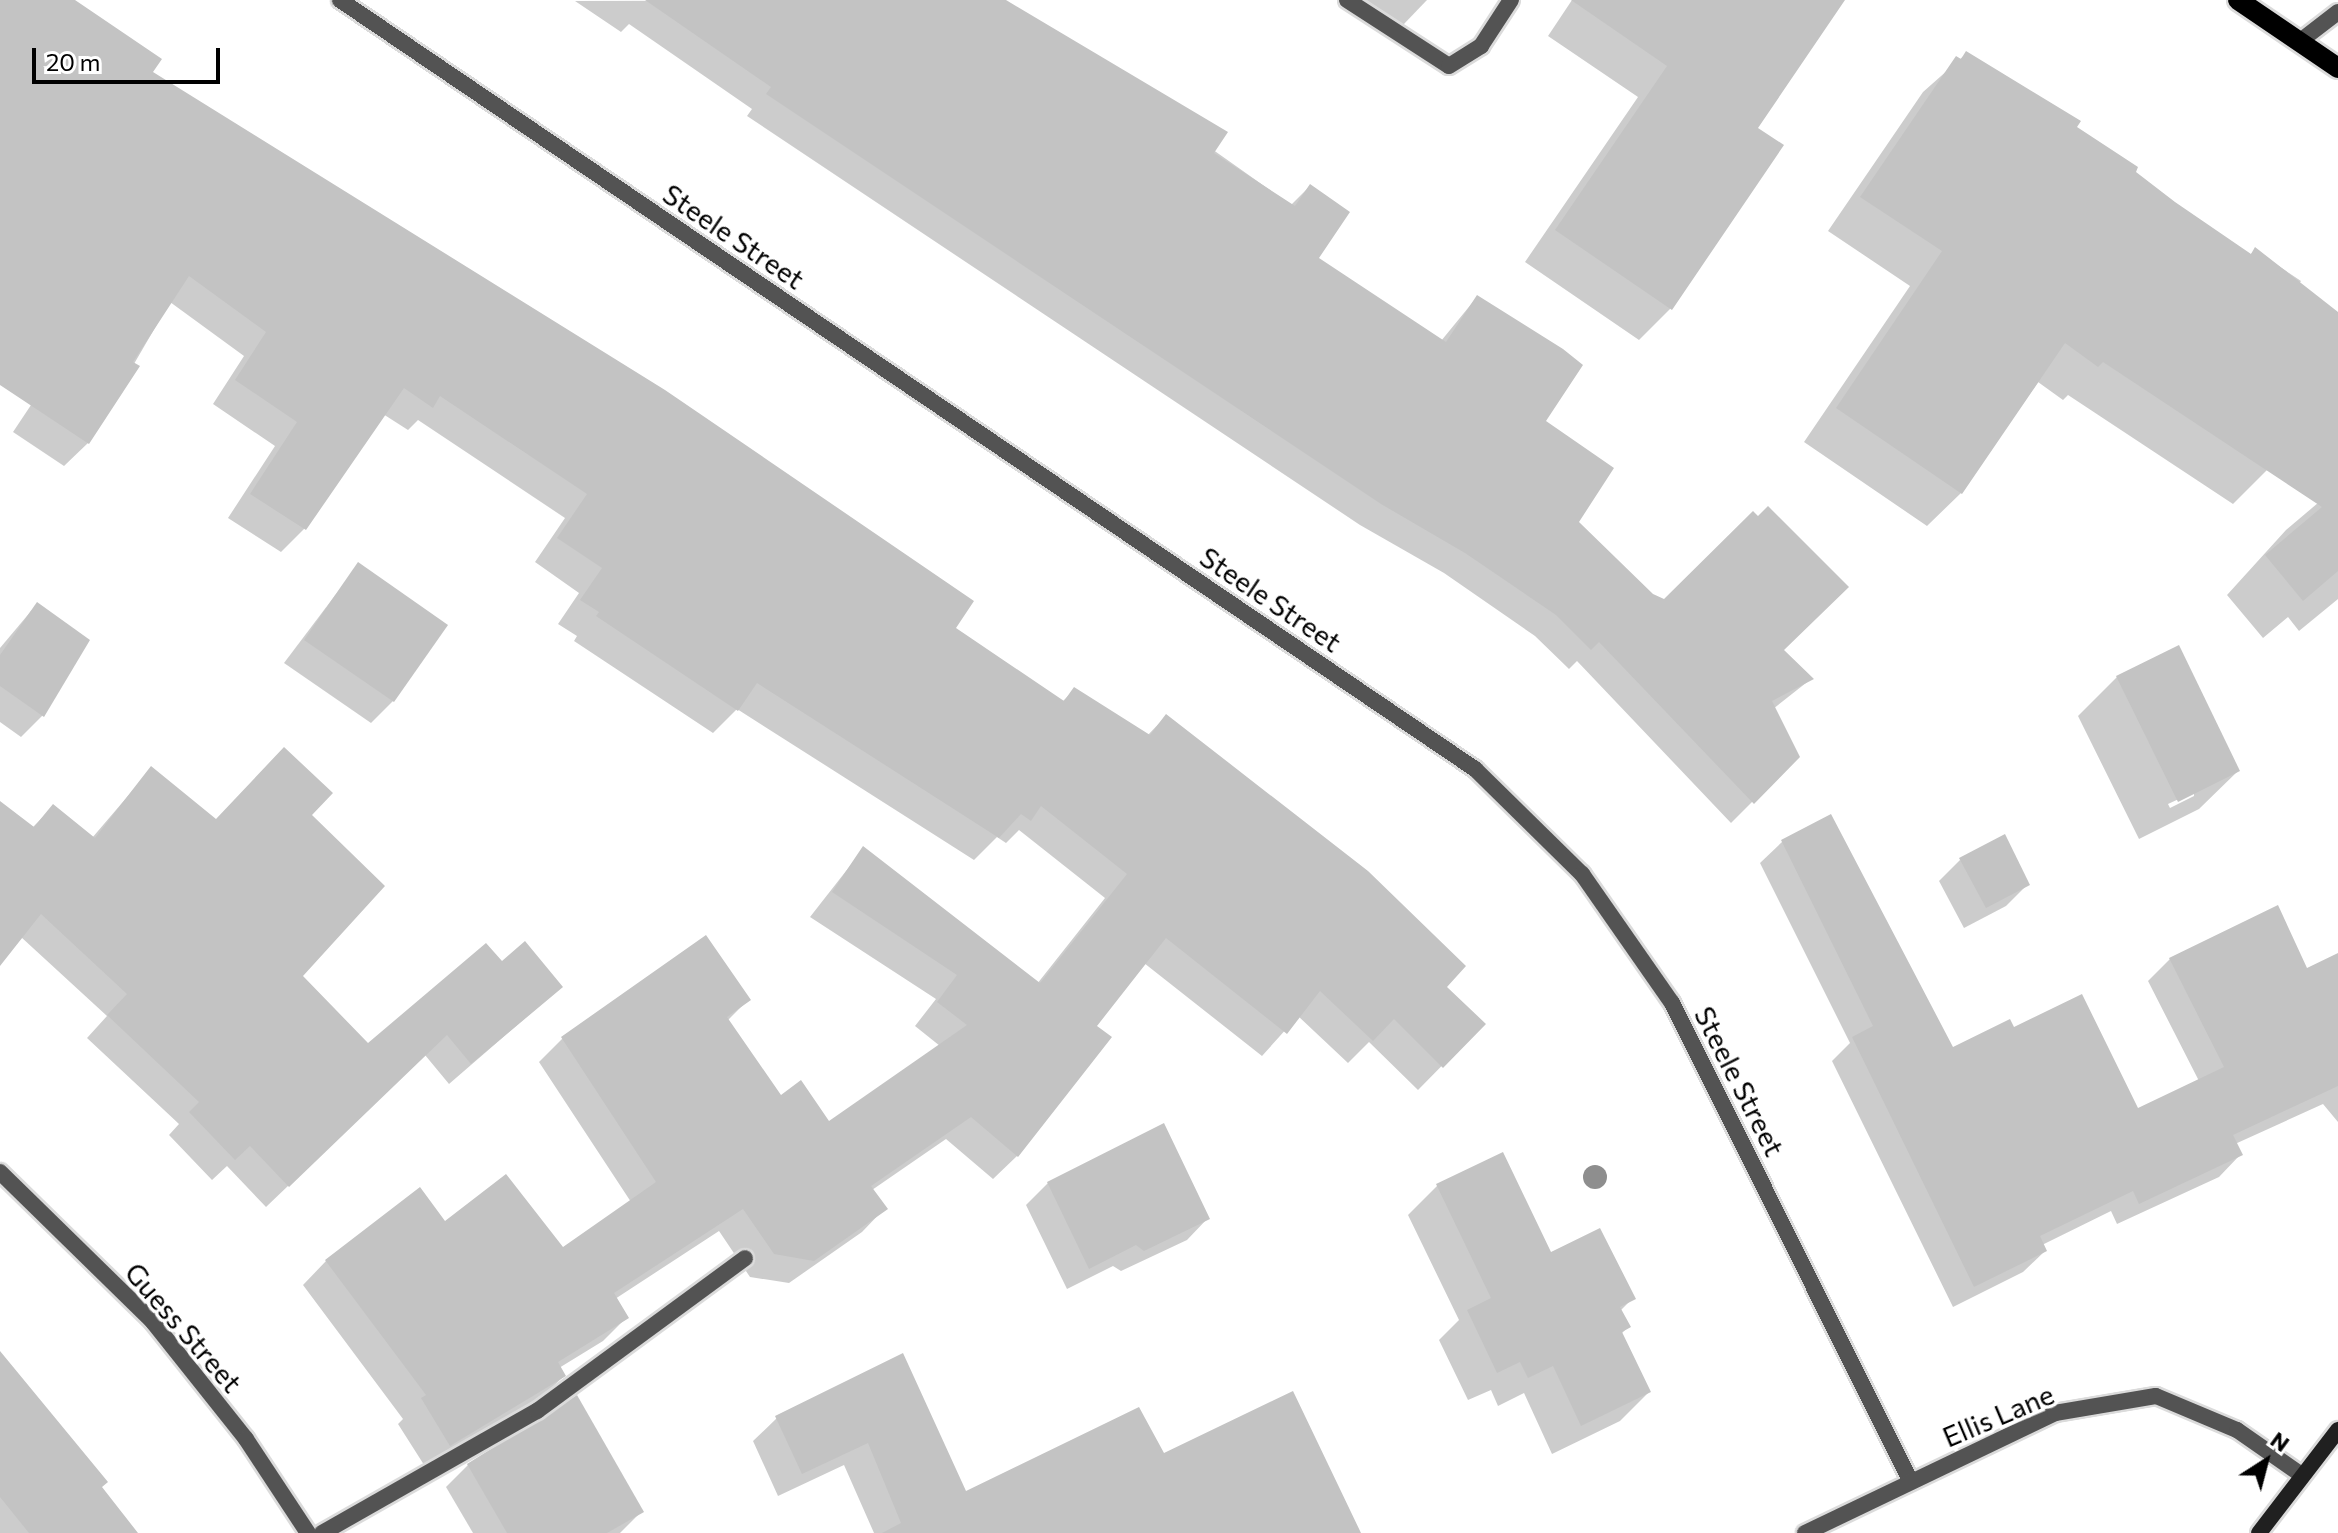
<!DOCTYPE html>
<style>
body{margin:0}
#map{position:relative;width:2338px;height:1533px;overflow:hidden;background:#fff;font-family:Commissioner,sans-serif}
div>[style]{position:absolute}
.shadow>*{inset:0;background:#0003}
.building>*{inset:0;background:#c3c3c3}
.roads{filter:drop-shadow(2px 0 #dbdbdb) drop-shadow(-2px 0 #dbdbdb) drop-shadow(0 2px #dbdbdb) drop-shadow(0 -2px #dbdbdb)}
.lane>*{height:16px;margin:-8px;padding:0 8px;transform-origin:8px;border-radius:8px;background:#535353}
.street>*{height:16px;margin:-8px;padding:0 8px;transform-origin:8px;border-radius:8px;background:#535353}
.secondary>*{height:16px;margin:-8px;padding:0 8px;transform-origin:8px;border-radius:8px;background:#202020}
.primary>*{height:20px;margin:-10px;padding:0 10px;transform-origin:10px;border-radius:10px;background:#000}
.trees>*{width:24px;height:24px;margin:-12px;border-radius:50%;background:#8e8e8e}
span{translate:-50% -50%;white-space:nowrap;text-align:center;line-height:1.15;-webkit-text-stroke:7px #fff;paint-order:stroke}
.street-label{font-size:28px;color:#000}
.north{position:absolute;left:2226px;top:1421px;width:80px;height:80px;-webkit-text-stroke:6px #fff;paint-order:stroke;rotate:36deg;font-size:22px;font-weight:700;line-height:32px;text-align:center;color:#000}
.north::after{content:'';display:block;margin:auto;width:28px;height:36px;background:#000;clip-path:polygon(50% 0,100% 100%,50% 72%,0 100%)}
.scale{position:absolute;left:32px;top:48px;width:188px;height:36px;box-sizing:border-box;border:4px solid #000;border-top:0;padding-left:10px;font-size:24px;line-height:28px;white-space:nowrap;color:#000;-webkit-text-stroke:6px #fff;paint-order:stroke}
</style>
<div id="map">
<div class="shadow">
<i style="clip-path:polygon(0 0,45px 0,1062px 702px,1075px 689px,1147px 736px,1166px 716px,1483px 1024px,1418px 1090px,1369px 1042px,1348px 1063px,1298px 1016px,1262px 1056px,1144px 963px,1094px 1027px,1017px 1156px,993px 1179px,946px 1139px,872px 1190px,885px 1208px,862px 1232px,789px 1283px,750px 1277px,719px 1231px,615px 1299px,627px 1317px,603px 1341px,559px 1368px,564px 1376px,540px 1399px,426px 1468px,398px 1424px,403px 1419px,303px 1285px,326px 1261px,445px 1224px,562px 1250px,631px 1202px,539px 1062px,562px 1039px,748px 1000px,727px 1021px,780px 1098px,829px 1123px,940px 1046px,915px 1026px,936px 999px,810px 917px,864px 848px,1037px 984px,1105px 898px,1019px 830px,1006px 843px,997px 837px,974px 860px,737px 709px,713px 733px,574px 641px,577px 636px,558px 624px,579px 593px,535px 562px,565px 518px,418px 420px,408px 430px,383px 414px,304px 529px,281px 552px,228px 518px,275px 446px,213px 404px,244px 356px,170px 302px,88px 443px,64px 466px,13px 432px,43px 387px,0 357px)"></i>
<i style="clip-path:polygon(1001px 0,1291px 205px,1310px 186px,1316px 259px,1441px 341px,1477px 297px,1544px 422px,1576px 522px,1652px 595px,1782px 650px,1811px 679px,1773px 709px,1798px 756px,1731px 823px,1577px 661px,1569px 669px,1535px 636px,1444px 573px,1360px 525px,747px 116px,752px 109px,629px 24px,621px 32px,575px 1px)"></i>
<i style="clip-path:polygon(1366px 0,1427px 0,1403px 25px)"></i>
<i style="clip-path:polygon(1572px 0,1842px 0,1755px 128px,1781px 146px,1670px 309px,1639px 340px,1525px 262px,1638px 97px,1548px 36px)"></i>
<i style="clip-path:polygon(1967px 53px,2174px 204px,2250px 255px,2255px 250px,2301px 281px,2297px 287px,2338px 314px,2338px 365px,2267px 470px,2233px 504px,2068px 395px,2063px 400px,2038px 382px,1961px 493px,1927px 526px,1804px 442px,1910px 286px,1828px 231px,1923px 92px)"></i>
<i style="clip-path:polygon(2338px 486px,2338px 599px,2299px 631px,2288px 617px,2263px 638px,2227px 595px,2286px 530px)"></i>
<i style="clip-path:polygon(358px 565px,446px 625px,393px 701px,371px 723px,284px 663px)"></i>
<i style="clip-path:polygon(37px 604px,43px 715px,21px 737px,0 722px,0 648px)"></i>
<i style="clip-path:polygon(evenodd,2117px 677px,2238px 771px,2199px 809px,2139px 839px,2078px 716px,2117px 677px,2194px 792px,2194px 796px,2170px 808px,2168px 804px,2194px 792px)"></i>
<i style="clip-path:polygon(151px 769px,215px 821px,309px 815px,300px 976px,368px 1046px,502px 964px,561px 987px,449px 1084px,425px 1055px,266px 1207px,227px 1166px,212px 1180px,169px 1135px,179px 1124px,87px 1038px,107px 1016px,21px 937px,0 958px,0 803px,32px 828px,53px 807px,92px 838px)"></i>
<i style="clip-path:polygon(1830px 817px,1952px 1050px,2013px 1030px,2137px 1111px,2199px 1081px,2148px 981px,2170px 959px,2306px 971px,2338px 955px,2338px 1122px,2323px 1104px,2235px 1144px,2240px 1155px,2219px 1177px,2117px 1224px,2111px 1211px,2042px 1245px,2045px 1251px,2023px 1272px,1953px 1307px,1832px 1061px,1850px 1043px,1760px 863px,1782px 842px)"></i>
<i style="clip-path:polygon(1960px 860px,2027px 885px,2006px 906px,1964px 928px,1939px 881px)"></i>
<i style="clip-path:polygon(1502px 1155px,1550px 1255px,1633px 1298px,1620px 1311px,1628px 1327px,1621px 1334px,1649px 1392px,1620px 1421px,1552px 1454px,1524px 1393px,1498px 1406px,1491px 1390px,1468px 1400px,1439px 1340px,1459px 1320px,1408px 1215px,1437px 1186px)"></i>
<i style="clip-path:polygon(1048px 1183px,1208px 1218px,1187px 1240px,1121px 1271px,1113px 1266px,1067px 1289px,1026px 1205px)"></i>
<i style="clip-path:polygon(902px 1356px,965px 1494px,1163px 1455px,1358px 1533px,874px 1533px,844px 1465px,778px 1496px,753px 1441px,777px 1418px)"></i>
<i style="clip-path:polygon(0 1370px,100px 1487px,136px 1533px,0 1533px)"></i>
<i style="clip-path:polygon(468px 1465px,641px 1512px,620px 1533px,473px 1533px,446px 1487px)"></i>
</div>
<div class="building">
<i style="clip-path:polygon(0 0,75px 0,162px 59px,153px 72px,665px 390px,974px 601px,956px 628px,1064px 701px,1074px 687px,1150px 735px,1166px 714px,1368px 871px,1466px 966px,1447px 987px,1486px 1024px,1443px 1068px,1394px 1019px,1373px 1041px,1320px 991px,1287px 1034px,1166px 938px,1097px 1026px,1112px 1037px,1018px 1157px,971px 1117px,871px 1186px,888px 1209px,814px 1261px,774px 1254px,743px 1209px,614px 1293px,629px 1318px,558px 1362px,566px 1376px,450px 1446px,421px 1398px,426px 1395px,325px 1260px,420px 1187px,445px 1221px,506px 1174px,563px 1247px,656px 1182px,561px 1037px,706px 935px,751px 1000px,727px 1017px,781px 1095px,801px 1080px,829px 1121px,967px 1025px,937px 1002px,957px 975px,832px 892px,863px 846px,1040px 983px,1127px 874px,1041px 806px,1031px 821px,1021px 814px,999px 838px,757px 683px,738px 711px,596px 616px,599px 612px,580px 600px,602px 568px,557px 538px,587px 494px,440px 396px,433px 408px,404px 388px,306px 530px,250px 494px,297px 422px,235px 380px,266px 332px,189px 276px,133px 362px,140px 366px,89px 444px,0 385px)"></i>
<i style="clip-path:polygon(645px 0,1006px 0,1228px 132px,1214px 153px,1295px 206px,1310px 184px,1350px 212px,1319px 258px,1446px 342px,1477px 295px,1563px 349px,1583px 365px,1546px 421px,1614px 468px,1579px 522px,1653px 594px,1664px 599px,1753px 511px,1758px 516px,1768px 506px,1849px 587px,1784px 650px,1814px 679px,1772px 701px,1800px 757px,1754px 804px,1599px 642px,1591px 650px,1556px 615px,1465px 553px,1381px 504px,766px 94px,771px 87px)"></i>
<i style="clip-path:polygon(1571px 0,1845px 0,1758px 128px,1784px 145px,1672px 310px,1555px 230px,1667px 66px)"></i>
<i style="clip-path:polygon(1966px 51px,2081px 121px,2077px 127px,2138px 167px,2136px 172px,2175px 202px,2251px 254px,2255px 247px,2338px 312px,2338px 571px,2303px 601px,2265px 555px,2322px 507px,2103px 362px,2098px 367px,2065px 343px,1962px 494px,1836px 408px,1942px 251px,1860px 197px,1956px 56px,1961px 59px)"></i>
<i style="clip-path:polygon(358px 562px,448px 625px,394px 702px,304px 640px)"></i>
<i style="clip-path:polygon(37px 602px,90px 640px,44px 717px,0 686px,0 655px)"></i>
<i style="clip-path:polygon(2179px 645px,2240px 771px,2178px 802px,2116px 676px)"></i>
<i style="clip-path:polygon(284px 747px,333px 793px,312px 815px,385px 886px,303px 976px,368px 1043px,486px 943px,502px 961px,525px 941px,563px 987px,471px 1064px,447px 1035px,289px 1187px,250px 1146px,235px 1160px,189px 1112px,199px 1102px,107px 1015px,127px 994px,41px 914px,0 966px,0 801px,34px 827px,53px 804px,95px 838px,151px 766px,216px 819px)"></i>
<i style="clip-path:polygon(1831px 814px,1953px 1047px,2010px 1019px,2014px 1027px,2082px 994px,2138px 1108px,2224px 1067px,2169px 958px,2278px 905px,2307px 968px,2338px 953px,2338px 1086px,2233px 1135px,2243px 1155px,2139px 1204px,2133px 1191px,2040px 1236px,2047px 1251px,1974px 1287px,1852px 1037px,1873px 1026px,1781px 840px)"></i>
<i style="clip-path:polygon(2005px 834px,2030px 885px,1986px 908px,1959px 858px)"></i>
<i style="clip-path:polygon(1164px 1123px,1210px 1219px,1144px 1251px,1136px 1245px,1089px 1269px,1047px 1182px)"></i>
<i style="clip-path:polygon(1503px 1152px,1551px 1252px,1600px 1228px,1636px 1299px,1620px 1307px,1631px 1327px,1622px 1332px,1651px 1392px,1581px 1426px,1553px 1366px,1528px 1378px,1520px 1362px,1497px 1373px,1467px 1310px,1491px 1298px,1436px 1184px)"></i>
<i style="clip-path:polygon(0 1351px,108px 1482px,102px 1487px,138px 1533px,29px 1533px,0 1497px)"></i>
<i style="clip-path:polygon(903px 1353px,966px 1491px,1139px 1407px,1164px 1453px,1293px 1391px,1361px 1533px,882px 1533px,901px 1523px,868px 1443px,802px 1474px,775px 1416px)"></i>
<i style="clip-path:polygon(577px 1395px,644px 1512px,607px 1533px,507px 1533px,467px 1464px)"></i>
</div>
<div class="roads">
<div class="lane">
<i style="left:1347px;top:0;width:121px;rotate:32.9deg"></i>
<i style="left:1449px;top:66px;width:38px;rotate:-32deg"></i>
<i style="left:1481px;top:46px;width:55px;rotate:-56.9deg"></i>
<i style="left:2299px;top:42px;width:49px;rotate:-37.6deg"></i>
<i style="left:322px;top:1533px;width:247px;rotate:-29.6deg"></i>
<i style="left:537px;top:1411px;width:258px;rotate:-36.3deg"></i>
</div>
<div class="street">
<i style="left:340px;top:0;width:1371px;rotate:34.12deg"></i>
<i style="left:1475px;top:769px;width:150px;rotate:44.5deg"></i>
<i style="left:1582px;top:874px;width:157px;rotate:55.1deg"></i>
<i style="left:1672px;top:1003px;width:535px;rotate:63.48deg"></i>
<i style="left:0;top:1172px;width:214px;rotate:44.4deg"></i>
<i style="left:153px;top:1322px;width:149px;rotate:51.5deg"></i>
<i style="left:246px;top:1439px;width:113px;rotate:56.6deg"></i>
<i style="left:1805px;top:1533px;width:277px;rotate:-25.6deg"></i>
<i style="left:2055px;top:1413px;width:102px;rotate:-9.6deg"></i>
<i style="left:2156px;top:1396px;width:88px;rotate:22.8deg"></i>
<i style="left:2237px;top:1430px;width:77px;rotate:34.9deg"></i>
</div>
<div class="secondary">
<i style="left:2259px;top:1533px;width:130px;rotate:-52.5deg"></i>
</div>
<div class="primary">
<i style="left:2238px;top:0;width:121px;rotate:34.2deg"></i>
</div>
</div>
<div class="trees">
<i style="left:1595px;top:1177px"></i>
</div>
<div class="street-label">
<span style="left:734px;top:236px;rotate:34deg">Steele Street</span>
<span style="left:1271px;top:599px;rotate:34deg">Steele Street</span>
<span style="left:1740px;top:1081px;rotate:63deg">Steele Street</span>
<span style="left:184px;top:1327px;rotate:49deg">Guess Street</span>
<span style="left:1998px;top:1415px;rotate:-23deg">Ellis Lane</span>
</div>
<div class="north">N</div>
<div class="scale">20 m</div>
</div>
